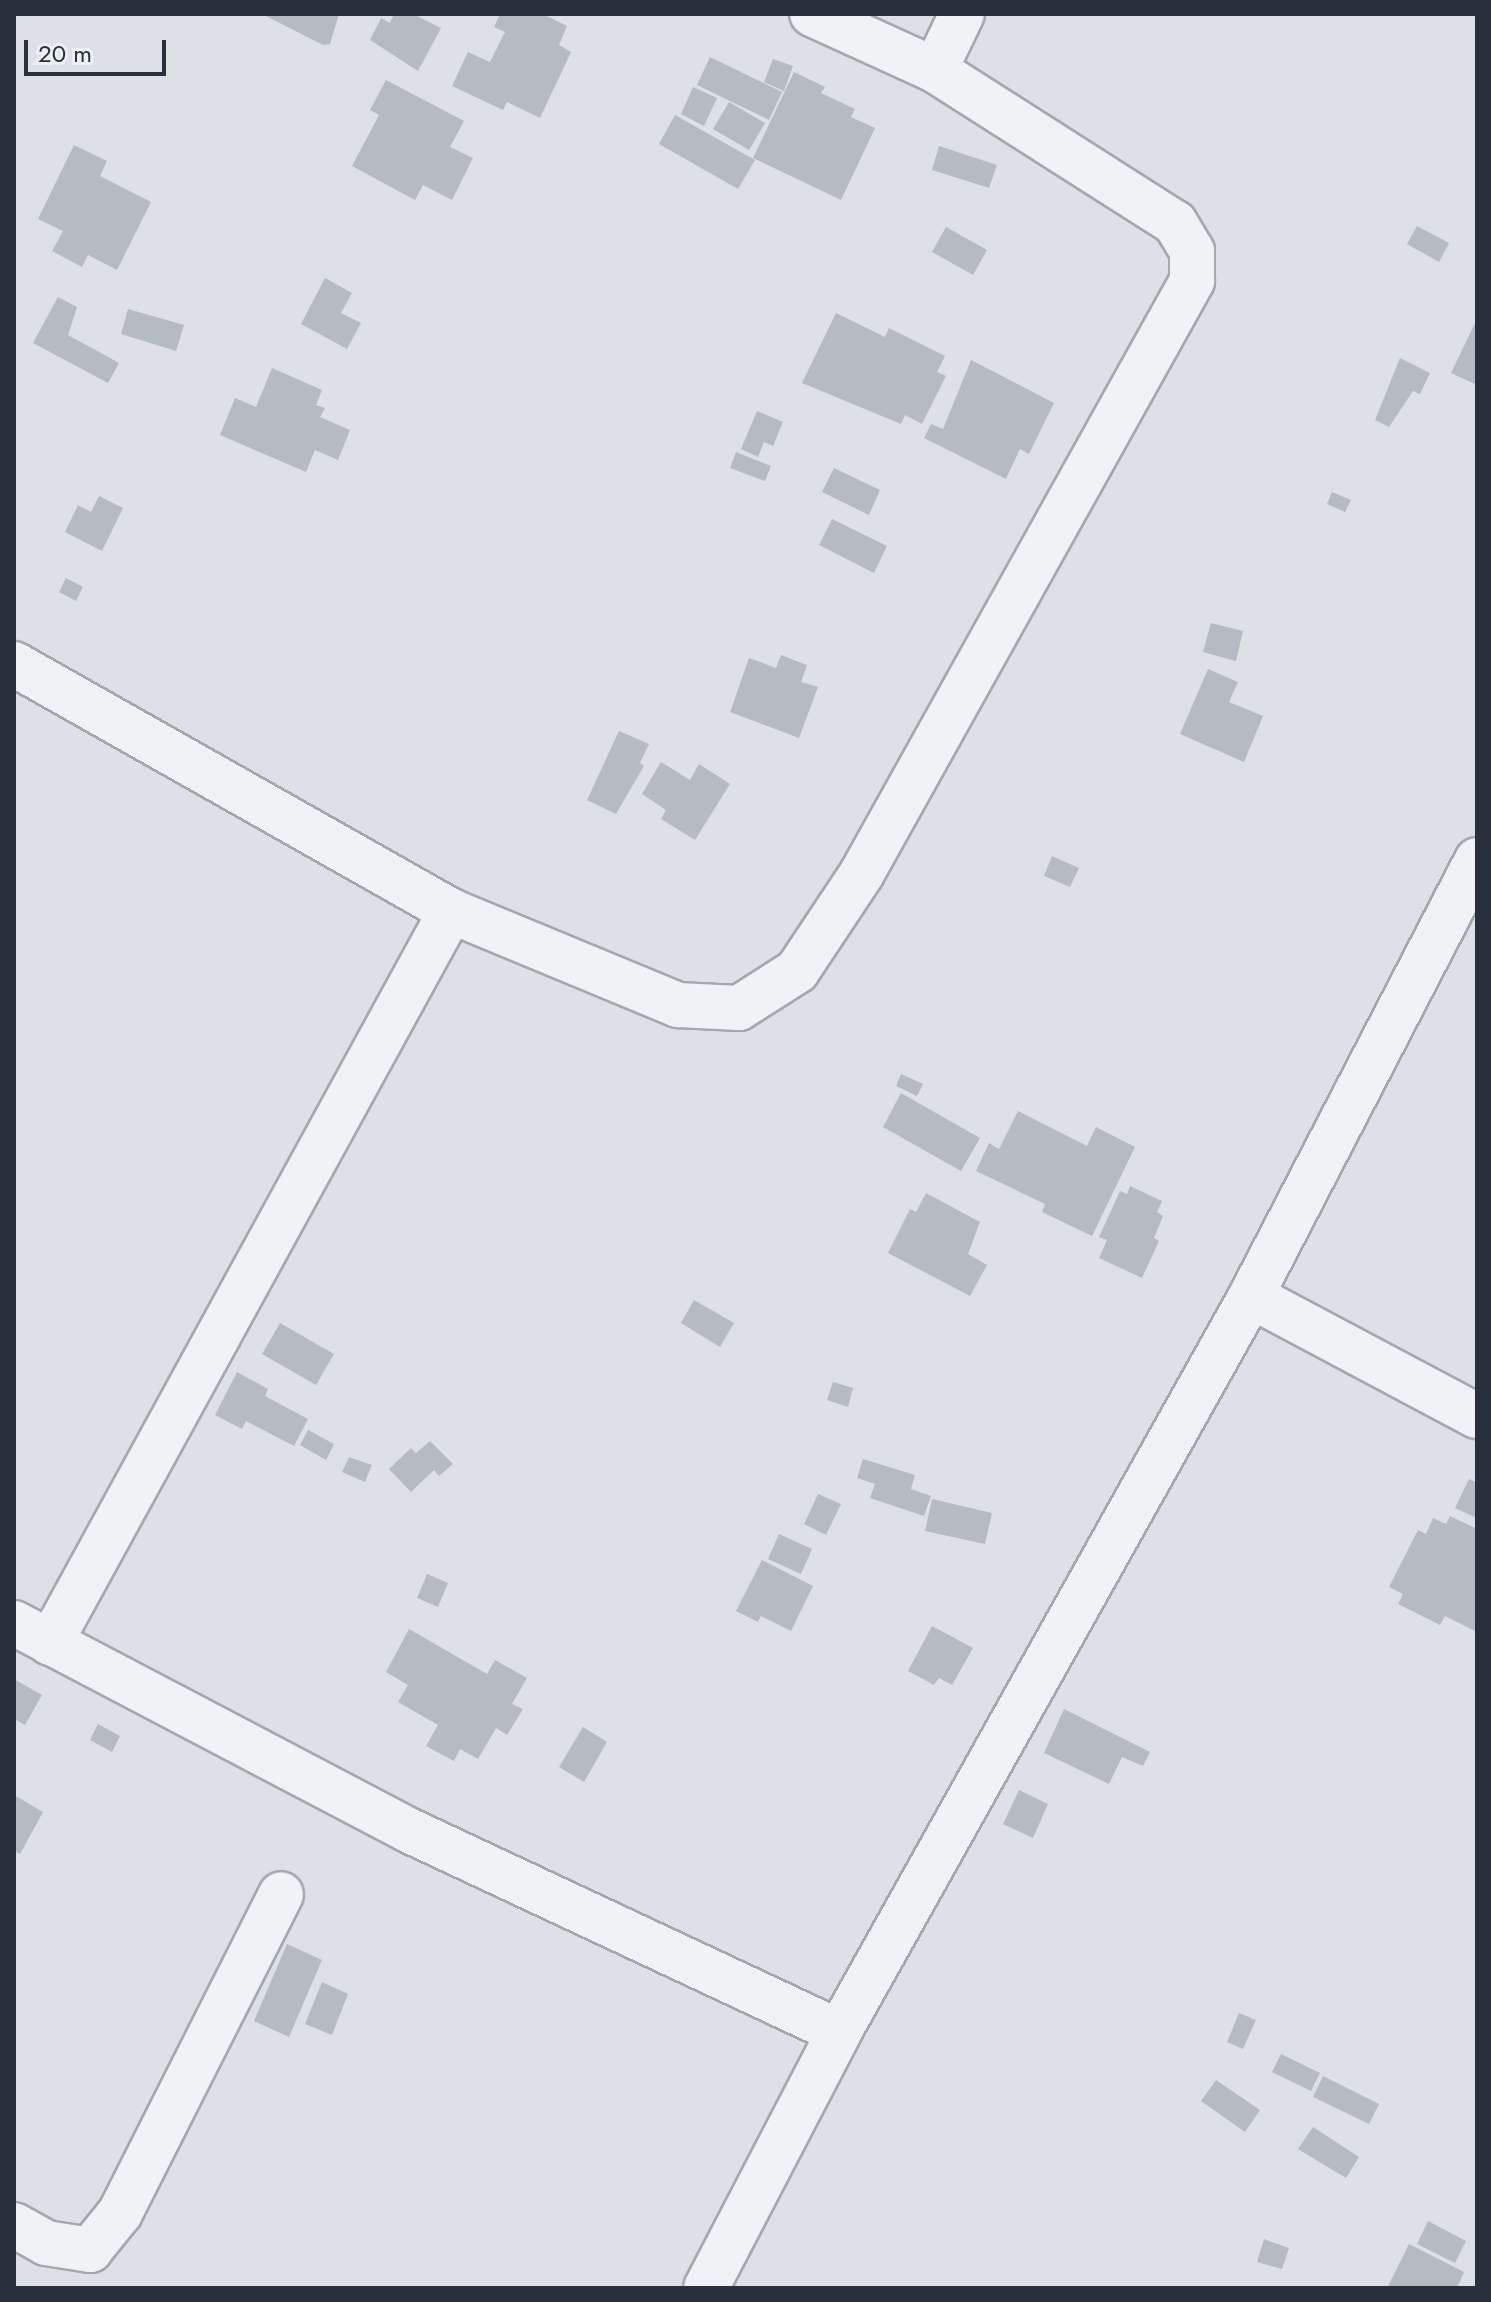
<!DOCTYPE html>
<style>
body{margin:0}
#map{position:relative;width:1491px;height:2302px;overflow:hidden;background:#dde1e6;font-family:Jost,sans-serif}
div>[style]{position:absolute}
.building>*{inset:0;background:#b5bbc2}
.roads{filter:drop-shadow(2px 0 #a3a8af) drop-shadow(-2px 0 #a3a8af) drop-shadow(0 2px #a3a8af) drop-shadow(0 -2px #a3a8af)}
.minor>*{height:44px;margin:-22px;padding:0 22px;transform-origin:22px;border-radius:22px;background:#f0f2f5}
span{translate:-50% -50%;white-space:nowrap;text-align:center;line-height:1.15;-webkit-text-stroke:6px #ecf0f4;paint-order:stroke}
.frame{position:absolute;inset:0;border:16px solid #28303b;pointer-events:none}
.scale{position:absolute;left:24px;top:40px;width:142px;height:36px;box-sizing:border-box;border:4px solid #28303b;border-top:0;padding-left:10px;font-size:24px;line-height:28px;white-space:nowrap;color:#28303b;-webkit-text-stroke:6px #ecf0f4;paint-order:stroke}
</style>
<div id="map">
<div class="building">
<i style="clip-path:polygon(262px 14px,339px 14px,330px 44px,323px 45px)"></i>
<i style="clip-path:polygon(394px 14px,413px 14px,441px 28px,418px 71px,370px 40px,381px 18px,390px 23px)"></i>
<i style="clip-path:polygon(500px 14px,543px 14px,567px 26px,559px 45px,571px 52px,540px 118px,507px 102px,503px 110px,452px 86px,468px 52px,490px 62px,505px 32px,494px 27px)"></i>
<i style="clip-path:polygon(710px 57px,782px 92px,769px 120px,697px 85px)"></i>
<i style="clip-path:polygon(773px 59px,793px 66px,784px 91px,764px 82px)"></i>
<i style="clip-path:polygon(794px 72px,825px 87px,821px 93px,855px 109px,851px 117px,875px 128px,841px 200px,753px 158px)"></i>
<i style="clip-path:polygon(386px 80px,464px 121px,450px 147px,473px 158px,452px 200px,423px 185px,415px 200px,352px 166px,379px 115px,370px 110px)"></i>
<i style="clip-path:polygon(693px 87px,717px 98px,704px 126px,681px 114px)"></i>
<i style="clip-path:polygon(729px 102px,765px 123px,749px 150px,713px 129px)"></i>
<i style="clip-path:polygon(675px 115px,755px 160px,738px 189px,659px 144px)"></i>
<i style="clip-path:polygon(74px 145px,107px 161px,100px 176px,151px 202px,117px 270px,88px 255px,82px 267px,52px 251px,63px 231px,38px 219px)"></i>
<i style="clip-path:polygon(939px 146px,997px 165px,989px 188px,932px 170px)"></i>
<i style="clip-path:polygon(1417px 226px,1449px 243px,1439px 262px,1407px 244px)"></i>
<i style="clip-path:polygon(946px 227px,987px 250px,973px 275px,932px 252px)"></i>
<i style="clip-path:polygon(325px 278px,352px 293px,341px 313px,361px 323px,347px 349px,301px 324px)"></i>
<i style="clip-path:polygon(58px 297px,77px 307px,68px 335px,119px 363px,108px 383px,33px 343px)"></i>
<i style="clip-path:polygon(128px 309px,184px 325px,176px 351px,121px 334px)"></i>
<i style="clip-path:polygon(836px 313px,885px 337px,889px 328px,945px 356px,937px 372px,946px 376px,922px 424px,905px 415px,901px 424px,802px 383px)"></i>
<i style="clip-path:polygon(1477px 319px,1477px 385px,1451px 373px)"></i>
<i style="clip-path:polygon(1400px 358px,1430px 373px,1420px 394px,1413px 391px,1389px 427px,1375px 420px)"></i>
<i style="clip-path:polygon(971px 360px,1054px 403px,1029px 454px,1020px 449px,1006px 479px,924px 438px,931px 424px,943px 429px)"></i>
<i style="clip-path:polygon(272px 368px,322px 390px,316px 405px,325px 408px,320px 417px,350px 430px,338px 460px,315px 450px,306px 472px,220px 435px,235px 398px,256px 407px)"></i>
<i style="clip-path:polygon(757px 411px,783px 422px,773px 446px,764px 442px,758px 457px,741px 449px)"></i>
<i style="clip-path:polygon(736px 452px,771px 466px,765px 481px,730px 468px)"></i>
<i style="clip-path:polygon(834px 468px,880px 490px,869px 515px,822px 492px)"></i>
<i style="clip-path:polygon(1332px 492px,1351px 500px,1345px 512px,1327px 504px)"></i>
<i style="clip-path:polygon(99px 496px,123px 508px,102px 551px,65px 532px,78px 505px,91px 512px)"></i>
<i style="clip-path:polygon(832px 519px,887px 546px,874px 573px,819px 545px)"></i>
<i style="clip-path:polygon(66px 578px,83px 587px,76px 601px,59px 592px)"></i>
<i style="clip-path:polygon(1211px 623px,1243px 631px,1236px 661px,1203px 652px)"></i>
<i style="clip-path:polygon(781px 655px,807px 665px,801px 682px,818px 687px,799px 738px,730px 712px,749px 658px,776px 668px)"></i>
<i style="clip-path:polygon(1208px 669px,1238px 682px,1229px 702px,1263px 716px,1244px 762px,1180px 734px)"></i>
<i style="clip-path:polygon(619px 731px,649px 744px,640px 763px,644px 766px,616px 814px,587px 800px)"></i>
<i style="clip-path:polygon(661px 762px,690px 780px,699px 764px,730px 784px,695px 840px,661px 819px,666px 810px,642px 794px)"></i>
<i style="clip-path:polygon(1052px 856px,1079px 868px,1070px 887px,1044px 876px)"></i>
<i style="clip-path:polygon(901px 1074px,923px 1084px,917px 1096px,896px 1086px)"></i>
<i style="clip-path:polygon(901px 1093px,980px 1138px,961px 1171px,883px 1127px)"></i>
<i style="clip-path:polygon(1018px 1111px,1087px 1146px,1096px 1127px,1135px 1147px,1092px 1236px,1042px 1212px,1045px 1204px,976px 1171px,989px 1143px,999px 1149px)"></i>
<i style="clip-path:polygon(1130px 1186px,1162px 1201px,1157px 1212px,1163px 1216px,1154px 1238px,1159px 1241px,1142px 1278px,1099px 1258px,1107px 1240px,1099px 1237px,1120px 1191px,1127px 1194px)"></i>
<i style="clip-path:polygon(926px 1193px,980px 1222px,968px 1254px,987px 1265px,970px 1296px,888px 1253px,910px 1209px,916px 1212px)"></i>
<i style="clip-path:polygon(694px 1300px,734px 1323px,720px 1347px,681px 1323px)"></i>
<i style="clip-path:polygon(280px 1323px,334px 1354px,316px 1385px,262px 1354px)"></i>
<i style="clip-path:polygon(237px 1372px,268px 1389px,265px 1396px,308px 1419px,294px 1446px,246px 1421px,242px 1429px,215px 1415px)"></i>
<i style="clip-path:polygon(833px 1382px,853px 1388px,848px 1407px,827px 1400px)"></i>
<i style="clip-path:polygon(308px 1430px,334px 1444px,326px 1460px,300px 1445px)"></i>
<i style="clip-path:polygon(430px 1441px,453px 1464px,439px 1476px,434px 1470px,411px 1492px,389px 1469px,411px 1448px,416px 1453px)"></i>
<i style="clip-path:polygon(349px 1457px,372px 1465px,365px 1482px,342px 1472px)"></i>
<i style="clip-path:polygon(863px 1459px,915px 1475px,911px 1489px,931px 1496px,924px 1516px,870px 1498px,875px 1484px,857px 1478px)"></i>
<i style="clip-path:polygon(1469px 1479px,1477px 1483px,1477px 1518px,1455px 1508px)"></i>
<i style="clip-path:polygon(818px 1494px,841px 1504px,826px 1535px,804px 1524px)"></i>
<i style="clip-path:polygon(932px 1499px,992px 1513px,985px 1544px,925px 1531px)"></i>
<i style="clip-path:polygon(1450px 1516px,1477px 1529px,1477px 1632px,1445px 1616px,1440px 1625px,1398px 1604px,1403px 1594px,1389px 1587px,1418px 1530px,1426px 1534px,1433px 1518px,1446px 1524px)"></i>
<i style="clip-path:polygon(779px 1534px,812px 1549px,801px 1574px,768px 1559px)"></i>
<i style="clip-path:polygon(762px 1560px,813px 1586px,791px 1631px,761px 1616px,758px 1622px,736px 1611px)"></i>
<i style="clip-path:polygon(427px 1574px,448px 1583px,438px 1607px,417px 1598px)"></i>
<i style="clip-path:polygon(932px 1626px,973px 1648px,952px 1685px,939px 1678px,934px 1685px,908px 1671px)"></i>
<i style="clip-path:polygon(409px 1629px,487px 1674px,495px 1660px,527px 1678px,512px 1704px,523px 1709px,507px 1735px,496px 1728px,478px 1759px,460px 1749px,454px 1761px,426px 1746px,438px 1725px,398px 1702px,408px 1685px,386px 1672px)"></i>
<i style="clip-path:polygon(14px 1679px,42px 1695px,25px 1725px,14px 1719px)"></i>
<i style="clip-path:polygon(1064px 1709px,1150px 1752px,1143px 1766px,1122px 1757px,1109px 1784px,1044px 1753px)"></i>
<i style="clip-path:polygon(98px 1724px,120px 1736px,112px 1752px,90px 1740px)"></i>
<i style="clip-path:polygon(583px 1727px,607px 1742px,584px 1782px,559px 1767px)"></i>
<i style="clip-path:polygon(1019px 1790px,1048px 1804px,1033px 1838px,1003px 1824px)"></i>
<i style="clip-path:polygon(14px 1795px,43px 1812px,20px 1854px,14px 1851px)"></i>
<i style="clip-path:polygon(287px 1944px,322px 1960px,289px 2037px,254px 2021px)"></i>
<i style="clip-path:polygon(322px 1982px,348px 1994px,332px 2035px,305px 2024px)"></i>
<i style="clip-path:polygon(1239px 2013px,1256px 2020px,1243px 2049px,1227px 2042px)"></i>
<i style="clip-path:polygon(1281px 2054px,1320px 2073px,1311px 2091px,1272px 2072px)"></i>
<i style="clip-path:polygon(1323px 2076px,1379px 2104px,1369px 2124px,1313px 2097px)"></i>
<i style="clip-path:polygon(1216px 2080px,1260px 2110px,1245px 2132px,1201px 2101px)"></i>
<i style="clip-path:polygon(1313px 2127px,1359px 2157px,1346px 2178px,1298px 2149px)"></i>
<i style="clip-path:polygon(1428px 2221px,1466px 2241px,1455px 2263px,1417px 2244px)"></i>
<i style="clip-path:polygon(1264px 2239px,1289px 2248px,1282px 2269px,1257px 2262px)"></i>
<i style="clip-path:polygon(1409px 2244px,1464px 2272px,1457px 2288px,1387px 2288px)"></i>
</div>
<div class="roads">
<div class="minor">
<i style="left:935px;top:70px;width:62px;rotate:-64.3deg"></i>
<i style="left:14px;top:664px;width:502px;rotate:29.48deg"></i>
<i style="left:451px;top:911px;width:246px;rotate:22.5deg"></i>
<i style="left:678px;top:1005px;width:61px;rotate:2.8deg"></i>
<i style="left:739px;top:1008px;width:69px;rotate:-32.5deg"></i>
<i style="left:797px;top:971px;width:118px;rotate:-56.4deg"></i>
<i style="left:862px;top:873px;width:678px;rotate:-60.86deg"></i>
<i style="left:1192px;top:281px;width:30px;rotate:-90deg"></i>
<i style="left:1192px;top:251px;width:33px;rotate:-121deg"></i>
<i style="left:1175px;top:223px;width:285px;rotate:-147.5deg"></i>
<i style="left:935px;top:70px;width:135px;rotate:-155.5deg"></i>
<i style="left:1251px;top:1296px;width:256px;rotate:28deg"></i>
<i style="left:14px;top:1623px;width:445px;rotate:27.7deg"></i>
<i style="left:408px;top:1830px;width:476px;rotate:25.1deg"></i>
<i style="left:50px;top:1643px;width:835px;rotate:-61.29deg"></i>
<i style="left:14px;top:2225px;width:37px;rotate:29deg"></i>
<i style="left:46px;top:2243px;width:45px;rotate:9deg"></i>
<i style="left:90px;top:2250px;width:48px;rotate:-51deg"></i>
<i style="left:120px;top:2213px;width:357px;rotate:-63.2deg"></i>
<i style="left:706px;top:2288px;width:288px;rotate:-62.5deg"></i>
<i style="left:839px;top:2032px;width:843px;rotate:-60.76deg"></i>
<i style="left:1251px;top:1296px;width:491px;rotate:-62.6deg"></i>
</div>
</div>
<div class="frame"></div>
<div class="scale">20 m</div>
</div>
